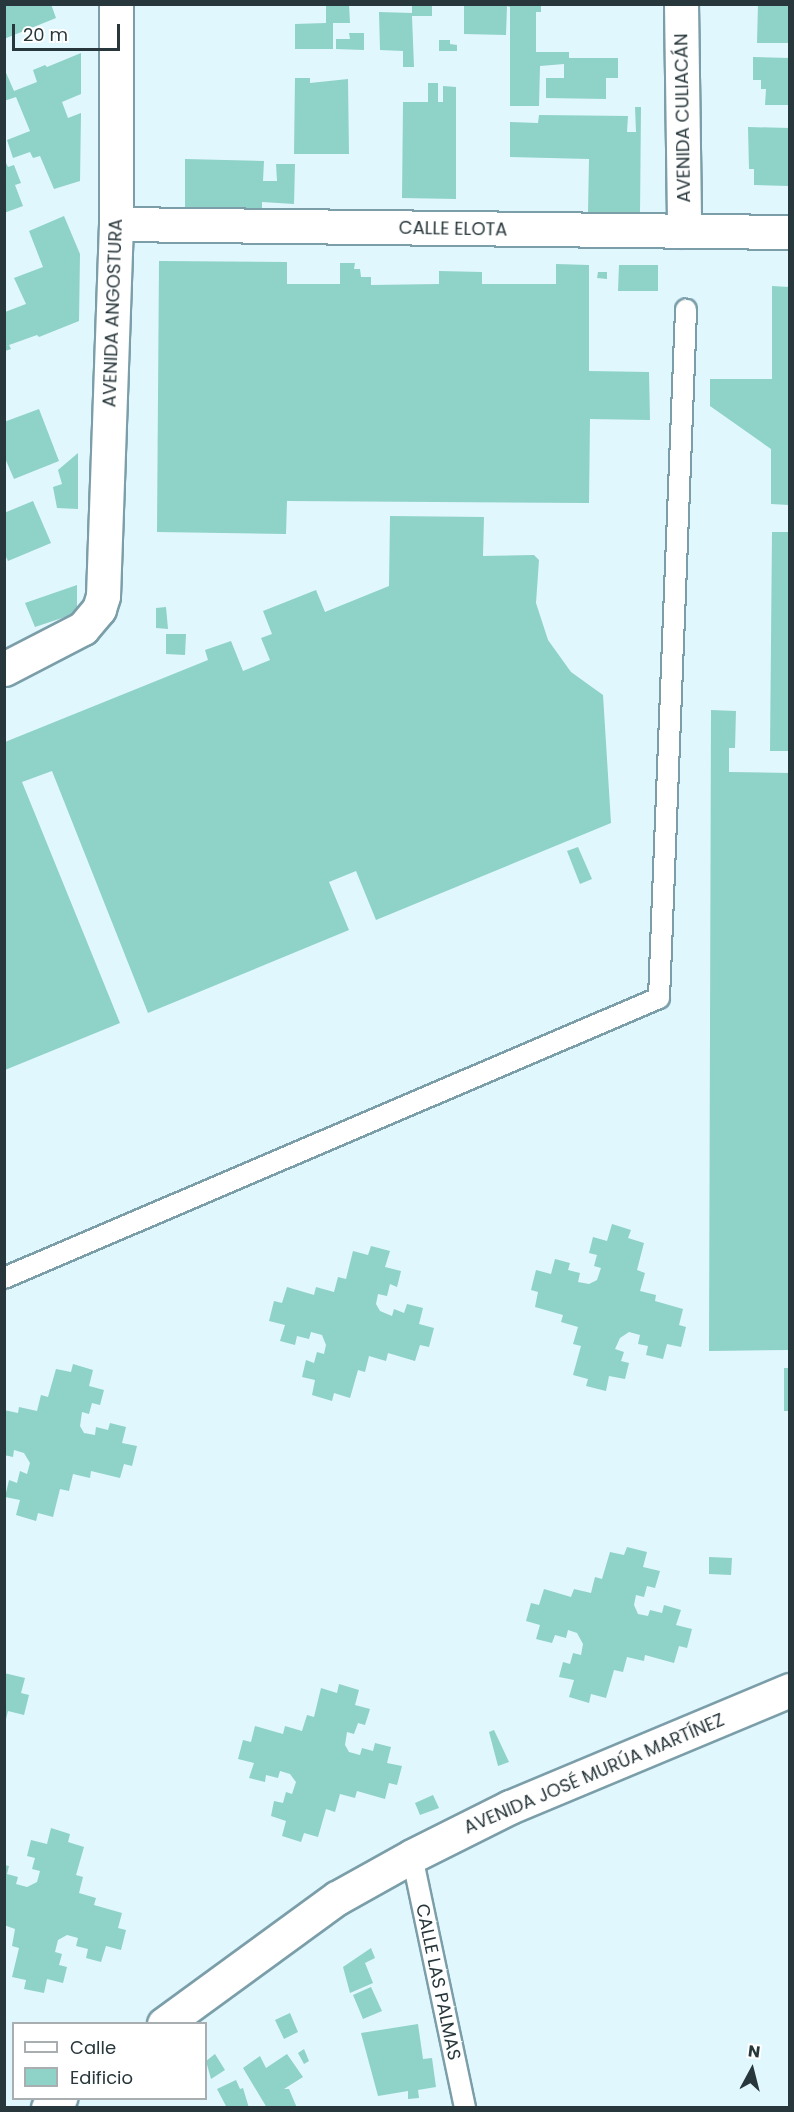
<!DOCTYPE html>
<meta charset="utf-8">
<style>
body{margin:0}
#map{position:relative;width:794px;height:2112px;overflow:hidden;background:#e0f7fe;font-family:Poppins,sans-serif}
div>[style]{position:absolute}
.building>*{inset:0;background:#8fd2c7}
.roads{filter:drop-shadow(2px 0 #7b9ea9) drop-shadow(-2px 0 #7b9ea9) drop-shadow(0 2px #7b9ea9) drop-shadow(0 -2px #7b9ea9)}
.service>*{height:20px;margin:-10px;padding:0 10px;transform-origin:10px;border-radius:10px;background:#fff}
.minor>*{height:33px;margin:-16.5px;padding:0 16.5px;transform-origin:16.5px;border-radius:16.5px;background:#fff}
.secondary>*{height:33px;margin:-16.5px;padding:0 16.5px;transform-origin:16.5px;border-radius:16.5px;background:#fff}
span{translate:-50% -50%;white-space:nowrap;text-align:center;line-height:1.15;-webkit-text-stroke:5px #fff;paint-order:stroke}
.street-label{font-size:18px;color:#28373b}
.frame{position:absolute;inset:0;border:6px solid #28373b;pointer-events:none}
.legend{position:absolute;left:12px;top:2022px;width:195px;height:78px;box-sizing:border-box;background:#fff;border:2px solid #a9afb1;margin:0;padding:8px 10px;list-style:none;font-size:18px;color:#28373b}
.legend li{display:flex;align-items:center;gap:12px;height:30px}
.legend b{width:30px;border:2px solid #a9afb1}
.north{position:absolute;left:722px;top:2040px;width:60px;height:60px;-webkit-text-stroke:4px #fff;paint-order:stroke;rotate:7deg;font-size:16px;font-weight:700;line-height:24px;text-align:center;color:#28373b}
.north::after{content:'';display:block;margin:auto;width:21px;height:27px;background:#28373b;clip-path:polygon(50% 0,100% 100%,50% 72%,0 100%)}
.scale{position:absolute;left:12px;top:24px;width:108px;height:27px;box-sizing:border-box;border:3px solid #28373b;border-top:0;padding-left:8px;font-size:18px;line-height:21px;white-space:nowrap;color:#28373b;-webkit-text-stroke:4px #fff;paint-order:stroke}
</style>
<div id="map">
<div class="building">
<i style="clip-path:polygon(4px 4px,51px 4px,56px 18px,4px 39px)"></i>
<i style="clip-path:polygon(326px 4px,349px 4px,350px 23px,333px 23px,333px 49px,295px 49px,295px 24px,326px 23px)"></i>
<i style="clip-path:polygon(412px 4px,432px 4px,432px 16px,412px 16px,414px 67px,403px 67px,403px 51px,380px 50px,379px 12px,412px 13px)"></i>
<i style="clip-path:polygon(541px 4px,541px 12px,536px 12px,536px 52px,569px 52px,569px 58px,618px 58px,618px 78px,606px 78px,606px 99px,546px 98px,546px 78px,564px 78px,564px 64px,540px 66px,539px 106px,510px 106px,510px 7px,507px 6px,506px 35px,464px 34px,464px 5px)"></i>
<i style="clip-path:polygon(758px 4px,789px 4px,789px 43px,757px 43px)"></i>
<i style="clip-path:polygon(349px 33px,364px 33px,364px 50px,336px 49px,336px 39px,350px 39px)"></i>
<i style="clip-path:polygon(439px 40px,450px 40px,450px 44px,457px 45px,457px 51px,439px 51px)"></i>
<i style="clip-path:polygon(81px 53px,81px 94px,62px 102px,68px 118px,81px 113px,80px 181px,54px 189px,40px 156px,33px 158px,30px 152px,13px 158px,7px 140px,30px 131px,16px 97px,4px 101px,4px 68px,14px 91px,37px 82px,33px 70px,45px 65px,47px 67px)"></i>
<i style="clip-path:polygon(753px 57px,789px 58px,789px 105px,765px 105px,766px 89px,761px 89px,761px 80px,753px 80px)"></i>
<i style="clip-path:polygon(295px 78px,310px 78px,310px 83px,348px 79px,349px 154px,294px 154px)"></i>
<i style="clip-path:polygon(428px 83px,438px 83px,438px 102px,443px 102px,443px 86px,456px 87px,456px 199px,402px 198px,403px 102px,428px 102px)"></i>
<i style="clip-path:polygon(635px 107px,641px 107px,640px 213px,588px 212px,589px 159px,510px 157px,510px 122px,538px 123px,539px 115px,628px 116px,627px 132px,636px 132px)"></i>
<i style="clip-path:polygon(748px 127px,789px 128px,789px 186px,754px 185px,754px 169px,749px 169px)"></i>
<i style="clip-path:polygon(4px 159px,8px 167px,14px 165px,21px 183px,15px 185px,23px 206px,4px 213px)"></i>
<i style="clip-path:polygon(185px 159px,264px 161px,263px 181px,277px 181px,276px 164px,295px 164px,294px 204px,262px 202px,262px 208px,185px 208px)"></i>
<i style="clip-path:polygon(64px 216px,80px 254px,79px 321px,39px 337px,37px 335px,9px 345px,11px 349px,5px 351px,5px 312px,26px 304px,14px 278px,43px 267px,29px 231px)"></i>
<i style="clip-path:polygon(159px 261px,287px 262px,287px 284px,340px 284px,340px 263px,355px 263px,354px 269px,360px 269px,361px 277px,371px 277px,371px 285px,439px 284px,439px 271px,482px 272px,482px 284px,556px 284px,556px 264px,589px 265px,589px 371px,649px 372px,650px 420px,590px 419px,589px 503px,287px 501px,286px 534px,157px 532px)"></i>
<i style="clip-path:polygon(619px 265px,658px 265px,658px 291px,618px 291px)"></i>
<i style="clip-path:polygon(598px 272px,607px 272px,607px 279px,597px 278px)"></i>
<i style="clip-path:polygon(772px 286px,789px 287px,789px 505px,771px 504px,771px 449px,710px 406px,710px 379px,772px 379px)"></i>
<i style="clip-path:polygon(39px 409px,59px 461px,14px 479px,4px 456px,4px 422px)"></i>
<i style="clip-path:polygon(78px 453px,78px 509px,57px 508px,53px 487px,62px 484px,58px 470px)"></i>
<i style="clip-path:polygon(33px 501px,51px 543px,8px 561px,4px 553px,4px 513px)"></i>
<i style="clip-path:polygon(390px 516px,484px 517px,483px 556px,534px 555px,539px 560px,536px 603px,548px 640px,571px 672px,603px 695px,611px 823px,376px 920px,356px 871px,329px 882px,349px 930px,148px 1013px,52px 771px,22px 782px,120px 1023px,5px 1070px,5px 742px,208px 660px,205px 650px,231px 641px,243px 671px,270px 660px,261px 638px,272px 634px,263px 611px,316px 590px,325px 612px,389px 586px)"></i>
<i style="clip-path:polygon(772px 532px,789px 532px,789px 751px,770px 751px)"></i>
<i style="clip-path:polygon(77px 585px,77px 613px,35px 627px,25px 603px)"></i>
<i style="clip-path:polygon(166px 607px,168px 629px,156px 628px,156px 608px)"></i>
<i style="clip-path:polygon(166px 634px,186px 634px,185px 655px,166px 654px)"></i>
<i style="clip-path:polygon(711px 710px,736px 711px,735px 748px,729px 748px,729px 772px,789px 773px,789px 1350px,709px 1351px)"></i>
<i style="clip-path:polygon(578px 847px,592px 879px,580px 884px,567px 851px)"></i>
<i style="clip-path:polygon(612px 1224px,631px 1230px,628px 1238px,644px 1243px,637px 1270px,645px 1273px,640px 1291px,656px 1295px,655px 1301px,683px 1309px,679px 1325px,686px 1327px,681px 1347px,667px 1344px,663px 1359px,646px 1355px,648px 1346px,638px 1344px,640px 1335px,629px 1332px,620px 1338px,615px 1349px,624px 1352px,621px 1361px,629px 1363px,625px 1379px,609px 1376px,606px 1391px,586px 1386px,588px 1379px,573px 1375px,581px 1346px,573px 1344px,578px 1327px,561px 1322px,563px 1315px,535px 1307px,538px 1292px,531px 1290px,536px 1270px,551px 1274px,555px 1259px,570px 1263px,568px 1270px,580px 1273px,578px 1282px,589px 1284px,597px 1280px,601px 1268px,594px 1266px,597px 1255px,589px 1253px,593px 1237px,607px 1241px)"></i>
<i style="clip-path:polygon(371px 1246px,390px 1251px,385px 1267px,401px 1271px,397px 1287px,390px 1284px,387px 1296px,378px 1294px,376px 1304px,380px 1311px,392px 1316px,394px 1309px,404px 1313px,407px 1304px,423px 1308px,419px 1324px,434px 1328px,429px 1347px,420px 1345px,415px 1361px,388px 1353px,386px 1361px,369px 1356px,365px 1372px,358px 1370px,350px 1398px,334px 1393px,332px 1401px,312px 1395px,315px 1380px,302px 1377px,306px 1360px,314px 1363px,317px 1352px,324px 1354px,326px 1345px,322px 1335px,311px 1332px,309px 1339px,297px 1336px,295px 1345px,280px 1341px,285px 1325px,269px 1321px,274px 1301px,282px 1303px,287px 1287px,314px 1295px,316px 1287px,334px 1292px,338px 1277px,346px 1279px,353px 1251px,368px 1255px)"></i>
<i style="clip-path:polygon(73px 1364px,93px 1370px,89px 1386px,104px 1390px,100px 1405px,92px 1403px,89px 1414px,82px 1412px,80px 1426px,84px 1433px,95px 1435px,96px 1427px,108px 1430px,110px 1423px,126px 1427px,122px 1443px,137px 1446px,132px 1466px,124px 1464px,120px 1478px,91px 1471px,90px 1478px,73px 1474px,69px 1491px,60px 1489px,53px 1517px,38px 1513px,36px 1521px,16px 1515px,20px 1500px,5px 1497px,9px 1480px,17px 1483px,20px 1471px,27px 1474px,30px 1463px,24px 1453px,14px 1450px,13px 1457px,4px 1455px,4px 1410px,18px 1413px,19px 1407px,37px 1411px,41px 1395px,48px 1397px,56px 1369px,71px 1372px)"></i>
<i style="clip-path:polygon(784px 1368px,789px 1368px,789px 1411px,784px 1411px)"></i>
<i style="clip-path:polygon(627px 1547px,647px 1552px,643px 1567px,660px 1571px,655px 1588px,647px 1586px,644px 1597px,636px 1595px,634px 1605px,638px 1614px,648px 1616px,650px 1610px,662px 1613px,664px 1605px,681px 1610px,676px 1625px,692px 1629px,687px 1648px,679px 1646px,674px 1663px,645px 1655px,644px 1661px,627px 1657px,623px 1672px,614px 1670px,606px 1698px,591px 1694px,589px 1703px,569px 1697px,574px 1680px,559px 1677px,563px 1662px,570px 1664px,573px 1653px,581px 1655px,583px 1644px,577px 1633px,568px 1630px,566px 1638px,555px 1635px,552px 1643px,536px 1639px,540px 1625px,526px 1621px,531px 1603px,539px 1605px,544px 1589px,571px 1597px,574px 1589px,591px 1593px,595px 1577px,602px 1579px,610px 1552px,624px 1555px)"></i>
<i style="clip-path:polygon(709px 1557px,732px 1558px,731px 1575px,709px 1574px)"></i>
<i style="clip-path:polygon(4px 1673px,25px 1678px,21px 1693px,29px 1695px,24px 1715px,8px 1711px,5px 1723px)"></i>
<i style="clip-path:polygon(339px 1684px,359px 1690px,355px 1705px,370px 1709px,365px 1725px,358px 1723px,354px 1734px,347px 1732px,345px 1745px,349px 1752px,360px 1755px,362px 1748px,373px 1751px,375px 1743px,391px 1747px,387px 1763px,402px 1766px,397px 1785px,389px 1783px,385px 1799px,357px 1791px,355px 1798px,340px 1794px,335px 1812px,326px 1809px,318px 1837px,304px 1833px,301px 1842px,282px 1836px,286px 1821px,271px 1816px,274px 1801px,283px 1803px,286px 1792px,292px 1794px,296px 1782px,290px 1774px,280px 1771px,278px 1778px,266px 1775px,265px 1782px,249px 1778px,254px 1763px,238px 1759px,243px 1740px,251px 1742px,255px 1726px,283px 1734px,285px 1726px,302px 1731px,307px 1715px,314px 1717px,321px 1688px,337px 1693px)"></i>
<i style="clip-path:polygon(494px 1730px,509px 1762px,498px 1766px,489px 1732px)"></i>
<i style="clip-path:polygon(433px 1795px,439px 1808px,420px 1815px,415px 1803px)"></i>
<i style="clip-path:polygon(51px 1828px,70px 1834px,68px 1842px,84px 1847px,76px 1875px,83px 1877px,79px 1893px,96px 1898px,94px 1905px,122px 1913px,118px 1928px,126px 1930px,121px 1950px,106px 1946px,101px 1962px,86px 1958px,88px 1949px,76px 1946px,78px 1938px,67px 1935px,58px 1940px,55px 1952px,62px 1954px,59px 1965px,67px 1967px,63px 1983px,47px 1979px,44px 1993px,24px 1989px,26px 1980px,12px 1977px,19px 1948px,12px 1946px,15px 1929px,4px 1925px,4px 1865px,9px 1866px,7px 1874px,18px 1877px,16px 1884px,27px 1887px,37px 1882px,40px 1871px,32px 1869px,35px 1858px,27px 1856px,31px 1840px,47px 1844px)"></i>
<i style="clip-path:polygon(371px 1948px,375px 1958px,365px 1963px,373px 1983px,350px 1993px,343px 1967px)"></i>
<i style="clip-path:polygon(371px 1987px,382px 2011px,363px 2019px,353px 1995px)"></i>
<i style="clip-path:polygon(290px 2013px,298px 2032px,284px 2039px,275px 2020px)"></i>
<i style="clip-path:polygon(418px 2024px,423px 2059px,432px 2058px,436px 2087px,418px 2090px,419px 2098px,408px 2099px,408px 2091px,378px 2096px,361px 2033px)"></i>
<i style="clip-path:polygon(304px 2049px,309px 2061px,304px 2064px,298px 2053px)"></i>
<i style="clip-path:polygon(215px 2054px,225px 2070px,211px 2079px,206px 2061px)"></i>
<i style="clip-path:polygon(287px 2054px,303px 2077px,284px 2089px,289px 2089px,297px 2108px,267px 2108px,243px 2068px,260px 2056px,266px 2068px)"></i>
<i style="clip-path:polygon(236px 2080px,240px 2089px,243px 2088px,249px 2108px,227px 2108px,217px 2089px)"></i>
</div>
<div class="roads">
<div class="service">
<i style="left:4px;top:1278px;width:712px;rotate:-23.15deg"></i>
<i style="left:659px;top:998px;width:689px;rotate:-87.75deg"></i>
<i style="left:412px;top:1856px;width:258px;rotate:78.1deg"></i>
</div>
<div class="minor">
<i style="left:681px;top:4px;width:227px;rotate:89.2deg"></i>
<i style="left:116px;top:224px;width:674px;rotate:0.68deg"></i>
<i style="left:4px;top:669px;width:89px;rotate:-27.4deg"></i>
<i style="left:83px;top:628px;width:25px;rotate:-50deg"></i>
<i style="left:99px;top:609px;width:14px;rotate:-73deg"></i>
<i style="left:103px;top:596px;width:372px;rotate:-88deg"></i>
<i style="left:116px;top:224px;width:220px;rotate:-90deg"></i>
</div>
<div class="secondary">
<i style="left:164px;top:2024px;width:214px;rotate:-36.1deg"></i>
<i style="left:337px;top:1898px;width:86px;rotate:-29.2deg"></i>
<i style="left:412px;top:1856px;width:110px;rotate:-26.6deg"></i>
<i style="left:510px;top:1807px;width:303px;rotate:-22.7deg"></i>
<i style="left:48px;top:2108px;width:16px;rotate:-40deg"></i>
</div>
</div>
<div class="street-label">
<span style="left:683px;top:118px;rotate:-91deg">AVENIDA CULIACÁN</span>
<span style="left:453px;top:229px;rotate:1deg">CALLE ELOTA</span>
<span style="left:113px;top:313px;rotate:-88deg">AVENIDA ANGOSTURA</span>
<span style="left:594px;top:1774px;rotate:-23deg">AVENIDA JOSÉ MURÚA MARTÍNEZ</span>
<span style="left:438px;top:1982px;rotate:78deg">CALLE LAS PALMAS</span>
</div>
<div class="frame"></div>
<ul class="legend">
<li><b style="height:8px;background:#fff"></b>Calle</li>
<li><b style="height:16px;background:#8fd2c7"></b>Edificio</li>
</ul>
<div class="north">N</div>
<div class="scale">20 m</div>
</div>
